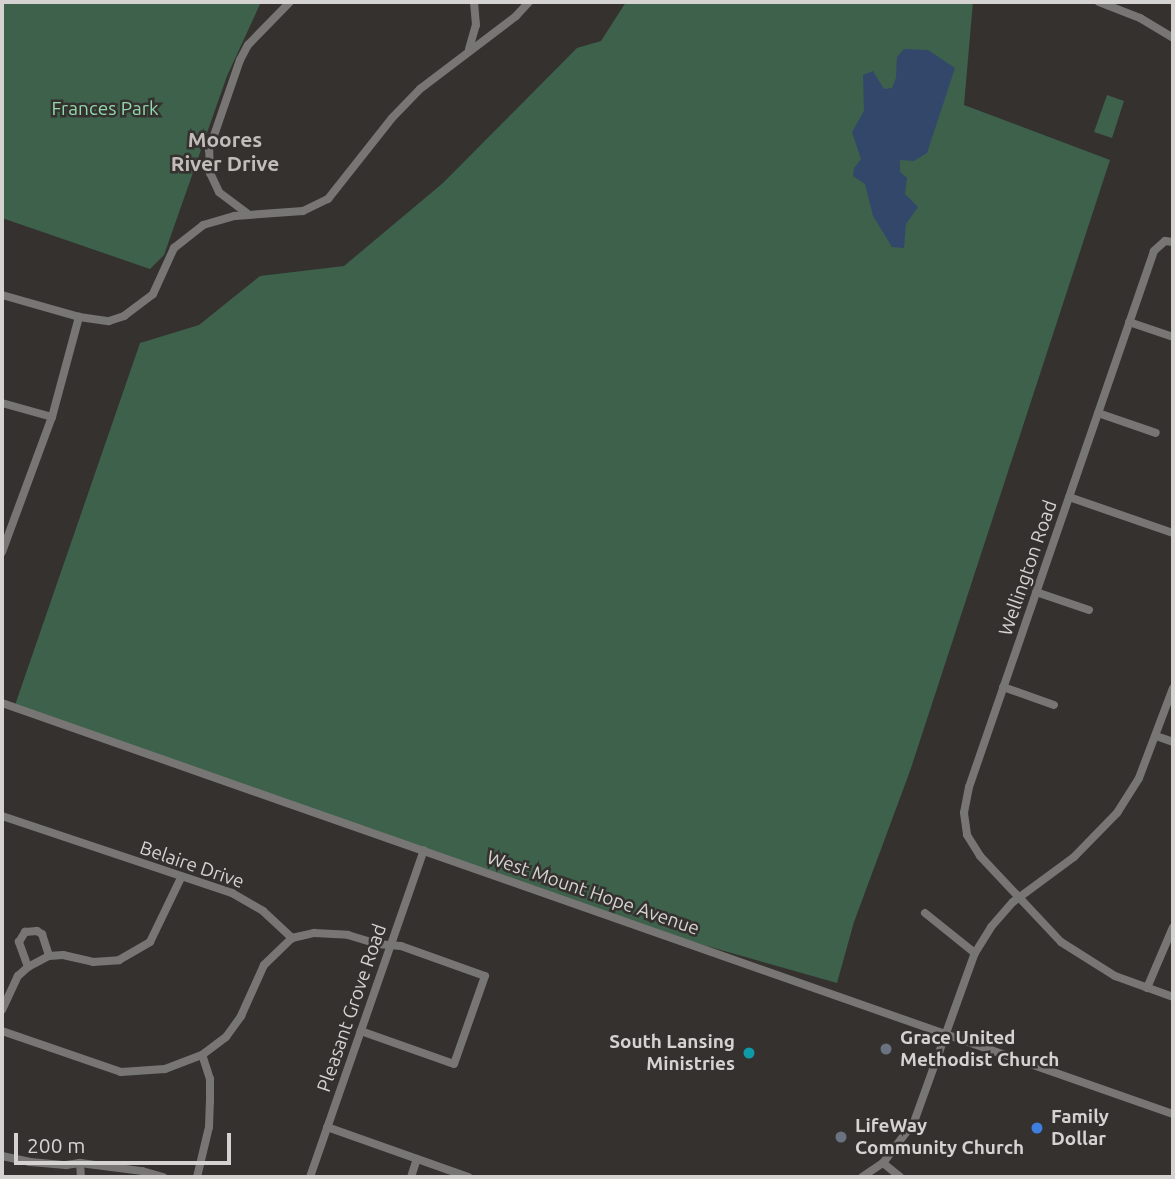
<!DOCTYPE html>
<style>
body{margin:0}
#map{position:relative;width:1175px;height:1179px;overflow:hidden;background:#34312f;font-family:Ubuntu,sans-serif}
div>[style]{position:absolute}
.green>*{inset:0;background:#3d614b}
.water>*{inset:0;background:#33476b}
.minor>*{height:8px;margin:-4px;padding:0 4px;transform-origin:4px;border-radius:4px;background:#777674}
.dots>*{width:19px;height:19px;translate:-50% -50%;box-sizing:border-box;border:4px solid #34312f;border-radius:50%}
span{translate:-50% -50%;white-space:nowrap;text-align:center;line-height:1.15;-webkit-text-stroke:5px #34312f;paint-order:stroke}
.park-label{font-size:19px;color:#91d9ab}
.street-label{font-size:19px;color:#d5d3d1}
.poi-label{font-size:19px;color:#d5d3d1;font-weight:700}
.left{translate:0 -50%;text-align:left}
.right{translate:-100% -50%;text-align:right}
.neighbourhood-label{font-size:21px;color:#c1bdbb;font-weight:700}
.frame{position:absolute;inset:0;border:4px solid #d5d3d1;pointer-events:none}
.scale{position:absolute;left:14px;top:1133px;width:217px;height:32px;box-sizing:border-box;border:4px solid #d5d3d1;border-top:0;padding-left:9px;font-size:21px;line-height:24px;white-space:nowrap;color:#d5d3d1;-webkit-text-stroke:5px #34312f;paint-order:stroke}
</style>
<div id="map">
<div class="green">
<i style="clip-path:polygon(2px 2px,261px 2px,227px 76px,164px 255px,150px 269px,2px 218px)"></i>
<i style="clip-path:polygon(626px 2px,973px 2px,964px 105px,1110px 160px,910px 771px,854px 922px,837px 983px,654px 931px,14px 708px,140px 343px,199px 325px,260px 276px,344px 266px,443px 183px,577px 48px,601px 41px)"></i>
<i style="clip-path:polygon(1107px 95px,1124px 101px,1112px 138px,1094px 132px)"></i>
</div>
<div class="water">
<i style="clip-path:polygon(904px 49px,928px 50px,955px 68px,927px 153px,914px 161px,900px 160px,900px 172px,907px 178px,905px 194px,918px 207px,906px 224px,904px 248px,892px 247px,873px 216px,865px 184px,853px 176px,854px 168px,861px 159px,852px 132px,864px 111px,863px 75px,873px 71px,884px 89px,892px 88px,896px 78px,897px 57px)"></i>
</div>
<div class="minor">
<i style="left:1099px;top:2px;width:44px;rotate:21.3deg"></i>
<i style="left:1140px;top:18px;width:39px;rotate:31deg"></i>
<i style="left:469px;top:49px;width:25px;rotate:-74deg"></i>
<i style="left:476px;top:25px;width:23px;rotate:-95deg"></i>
<i style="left:248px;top:214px;width:36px;rotate:-143deg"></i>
<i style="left:219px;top:192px;width:21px;rotate:-115deg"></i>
<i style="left:210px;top:173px;width:23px;rotate:-92deg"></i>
<i style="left:209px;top:150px;width:95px;rotate:-71deg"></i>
<i style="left:240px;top:60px;width:17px;rotate:-62deg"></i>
<i style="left:248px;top:45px;width:60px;rotate:-45.7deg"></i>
<i style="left:1173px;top:242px;width:8px;rotate:-173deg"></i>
<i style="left:1165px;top:241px;width:15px;rotate:138deg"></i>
<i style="left:1154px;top:251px;width:567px;rotate:109.04deg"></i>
<i style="left:969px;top:787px;width:26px;rotate:101deg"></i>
<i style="left:964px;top:813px;width:22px;rotate:82deg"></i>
<i style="left:967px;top:835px;width:25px;rotate:58deg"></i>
<i style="left:980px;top:856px;width:118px;rotate:46.7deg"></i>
<i style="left:1061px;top:942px;width:64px;rotate:32.2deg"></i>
<i style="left:1115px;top:976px;width:62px;rotate:19.9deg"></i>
<i style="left:2px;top:295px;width:80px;rotate:15.9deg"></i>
<i style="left:79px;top:317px;width:30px;rotate:8deg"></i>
<i style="left:109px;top:321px;width:16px;rotate:-18deg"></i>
<i style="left:124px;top:316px;width:36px;rotate:-37deg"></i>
<i style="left:153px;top:294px;width:51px;rotate:-65.5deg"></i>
<i style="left:174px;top:248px;width:37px;rotate:-38deg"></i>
<i style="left:203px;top:225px;width:33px;rotate:-16deg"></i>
<i style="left:235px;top:216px;width:68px;rotate:-4.2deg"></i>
<i style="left:303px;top:211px;width:28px;rotate:-26deg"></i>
<i style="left:328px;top:199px;width:103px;rotate:-51.7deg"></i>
<i style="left:392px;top:118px;width:40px;rotate:-46deg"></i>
<i style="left:420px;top:89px;width:121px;rotate:-37.2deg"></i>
<i style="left:516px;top:16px;width:19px;rotate:-47deg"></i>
<i style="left:1129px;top:322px;width:46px;rotate:18.8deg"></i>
<i style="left:2px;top:403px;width:52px;rotate:15.6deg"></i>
<i style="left:1098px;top:413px;width:61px;rotate:19deg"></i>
<i style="left:1069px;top:497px;width:110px;rotate:19.1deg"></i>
<i style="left:2px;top:552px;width:144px;rotate:-69.7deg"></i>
<i style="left:52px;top:417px;width:104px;rotate:-74.9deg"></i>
<i style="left:1036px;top:592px;width:56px;rotate:18.8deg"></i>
<i style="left:1003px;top:687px;width:54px;rotate:19.4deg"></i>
<i style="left:2px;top:703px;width:1241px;rotate:19.34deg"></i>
<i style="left:1156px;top:736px;width:18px;rotate:19deg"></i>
<i style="left:2px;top:816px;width:243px;rotate:18.5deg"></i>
<i style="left:232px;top:893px;width:36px;rotate:30deg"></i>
<i style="left:263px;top:911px;width:40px;rotate:43deg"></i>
<i style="left:292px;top:938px;width:23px;rotate:-13deg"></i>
<i style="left:314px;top:933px;width:34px;rotate:3deg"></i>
<i style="left:348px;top:935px;width:30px;rotate:17deg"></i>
<i style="left:377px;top:944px;width:24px;rotate:5deg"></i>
<i style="left:401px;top:946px;width:89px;rotate:19.7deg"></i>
<i style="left:485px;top:976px;width:93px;rotate:109.4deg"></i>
<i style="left:454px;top:1064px;width:99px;rotate:-160.5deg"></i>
<i style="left:925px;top:913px;width:64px;rotate:38.7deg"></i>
<i style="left:28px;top:967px;width:27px;rotate:-110deg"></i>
<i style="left:19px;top:942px;width:12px;rotate:-59deg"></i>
<i style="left:25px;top:932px;width:12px;rotate:-5deg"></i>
<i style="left:37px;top:931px;width:6px;rotate:31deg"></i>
<i style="left:42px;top:934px;width:23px;rotate:72deg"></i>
<i style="left:1147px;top:988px;width:66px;rotate:-66.9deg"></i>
<i style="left:2px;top:1010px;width:38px;rotate:-65deg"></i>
<i style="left:18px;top:976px;width:13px;rotate:-42deg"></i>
<i style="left:28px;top:967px;width:24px;rotate:-28deg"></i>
<i style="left:49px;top:956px;width:14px;rotate:-4deg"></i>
<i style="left:63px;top:955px;width:31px;rotate:13deg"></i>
<i style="left:93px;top:962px;width:26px;rotate:-4deg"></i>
<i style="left:119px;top:960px;width:36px;rotate:-30deg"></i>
<i style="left:150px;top:942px;width:71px;rotate:-64.2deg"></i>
<i style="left:2px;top:1031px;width:126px;rotate:19deg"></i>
<i style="left:121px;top:1072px;width:44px;rotate:-3.9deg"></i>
<i style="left:165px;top:1069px;width:40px;rotate:-21deg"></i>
<i style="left:202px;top:1055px;width:30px;rotate:-37deg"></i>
<i style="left:226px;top:1037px;width:26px;rotate:-54deg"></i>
<i style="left:241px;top:1016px;width:56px;rotate:-65.7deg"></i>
<i style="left:264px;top:965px;width:39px;rotate:-44deg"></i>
<i style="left:327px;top:1127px;width:150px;rotate:19.5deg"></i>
<i style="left:2px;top:1156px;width:29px;rotate:12deg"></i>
<i style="left:30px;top:1162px;width:36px;rotate:5deg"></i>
<i style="left:66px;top:1165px;width:14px;rotate:-8deg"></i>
<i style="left:80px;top:1163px;width:63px;rotate:7.4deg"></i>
<i style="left:142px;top:1171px;width:22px;rotate:16deg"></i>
<i style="left:80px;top:1163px;width:14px;rotate:86deg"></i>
<i style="left:883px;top:1163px;width:22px;rotate:39deg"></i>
<i style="left:197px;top:1177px;width:51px;rotate:-76.5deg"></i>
<i style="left:209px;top:1127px;width:25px;rotate:-88deg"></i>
<i style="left:210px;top:1102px;width:23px;rotate:-90deg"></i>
<i style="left:210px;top:1079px;width:25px;rotate:-108deg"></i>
<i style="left:310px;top:1177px;width:346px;rotate:-70.8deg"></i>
<i style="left:411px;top:1177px;width:19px;rotate:-72deg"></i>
<i style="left:862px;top:1177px;width:25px;rotate:-34deg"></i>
<i style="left:883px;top:1163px;width:51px;rotate:-52.9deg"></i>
<i style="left:914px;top:1122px;width:180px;rotate:-70.2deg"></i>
<i style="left:975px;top:953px;width:31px;rotate:-58deg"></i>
<i style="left:991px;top:927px;width:33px;rotate:-49deg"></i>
<i style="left:1013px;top:902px;width:76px;rotate:-36.4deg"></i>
<i style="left:1074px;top:857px;width:62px;rotate:-45.7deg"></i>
<i style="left:1117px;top:813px;width:41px;rotate:-57.8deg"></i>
<i style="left:1139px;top:778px;width:96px;rotate:-69.3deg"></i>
</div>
<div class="dots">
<i style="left:886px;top:1049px;background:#6b7280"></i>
<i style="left:749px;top:1053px;background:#0f9aa8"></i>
<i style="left:1037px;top:1128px;background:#3f7fe0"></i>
<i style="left:841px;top:1137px;background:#6b7280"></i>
</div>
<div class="park-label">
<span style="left:105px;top:109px">Frances Park</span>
</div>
<div class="street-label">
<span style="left:1028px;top:568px;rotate:-71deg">Wellington Road</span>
<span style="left:192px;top:865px;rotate:19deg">Belaire Drive</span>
<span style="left:593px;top:893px;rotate:19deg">West Mount Hope Avenue</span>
<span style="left:352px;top:1008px;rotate:-71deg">Pleasant Grove Road</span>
</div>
<div class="poi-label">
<span class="left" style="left:900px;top:1049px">Grace United<br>Methodist Church</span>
<span class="right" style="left:735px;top:1053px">South Lansing<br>Ministries</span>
<span class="left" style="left:1051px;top:1128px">Family<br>Dollar</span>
<span class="left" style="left:855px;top:1137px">LifeWay<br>Community Church</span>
</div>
<div class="neighbourhood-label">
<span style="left:225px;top:151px">Moores<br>River Drive</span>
</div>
<div class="frame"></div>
<div class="scale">200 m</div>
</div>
